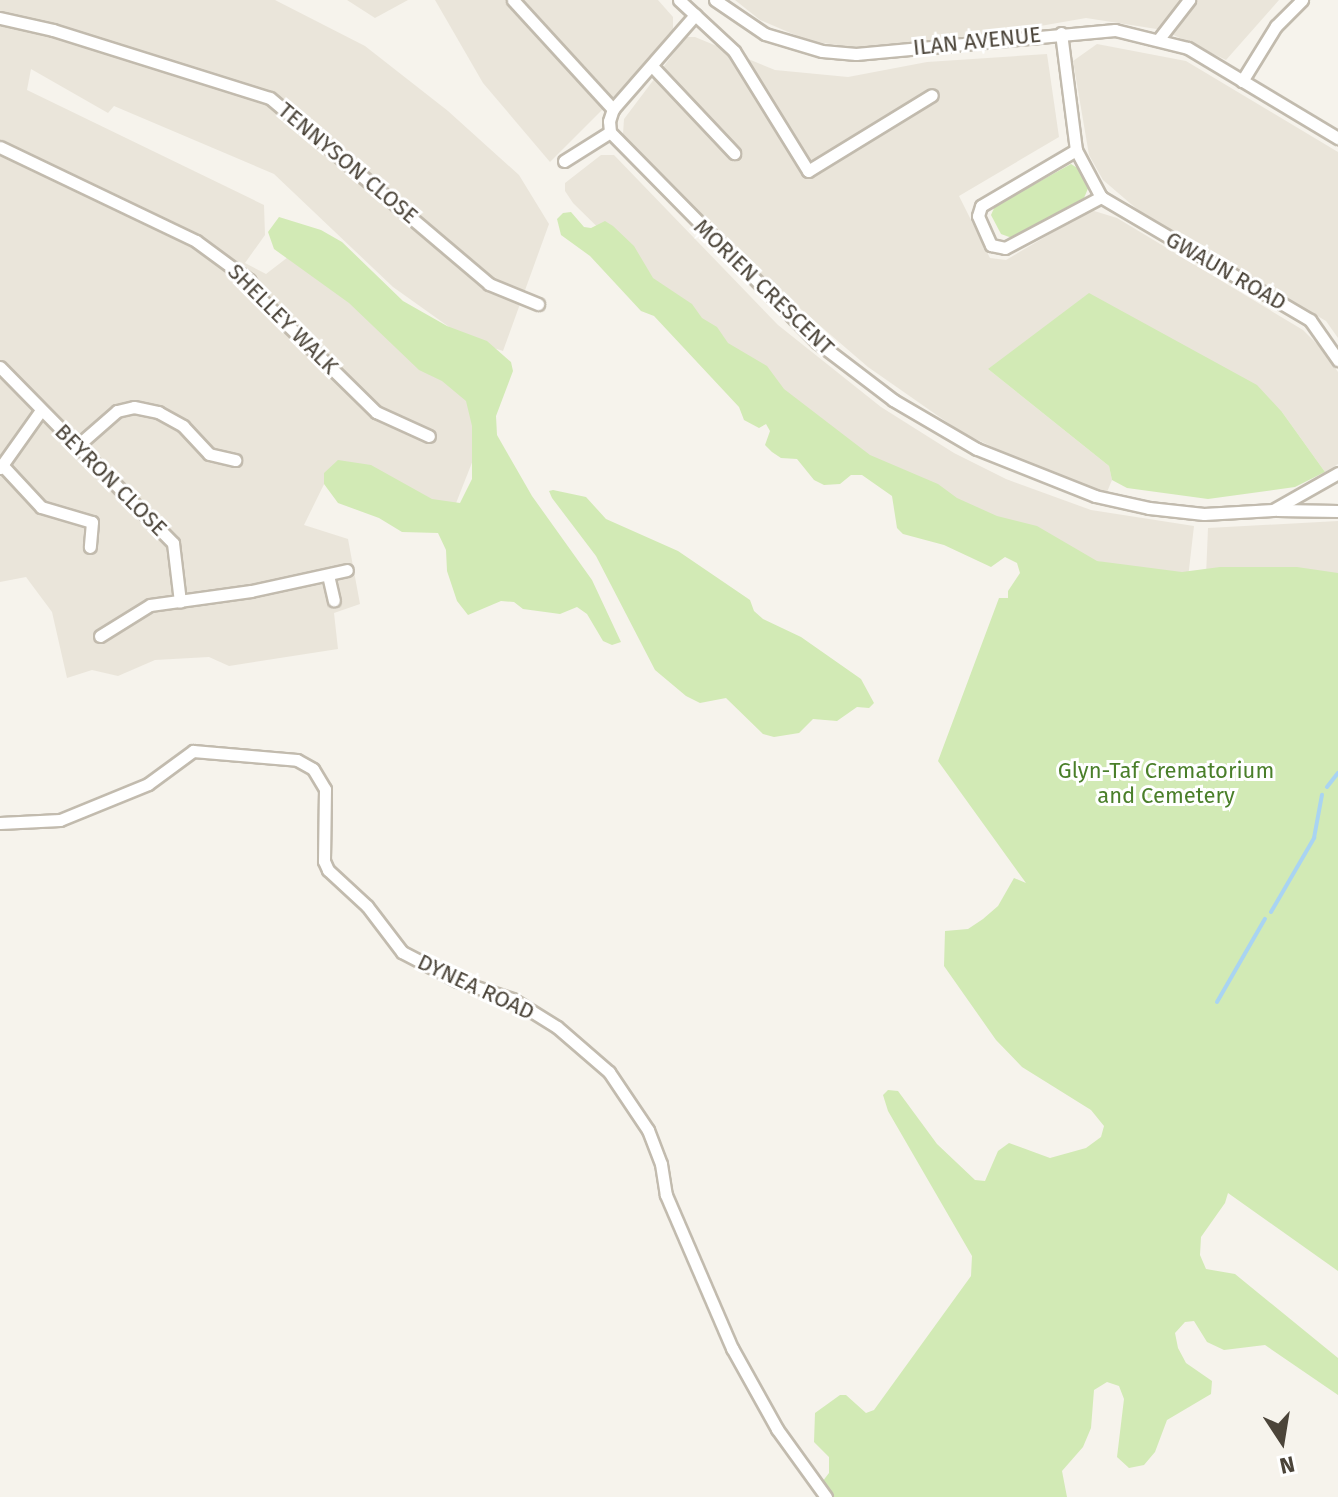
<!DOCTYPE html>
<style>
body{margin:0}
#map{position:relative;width:1338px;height:1497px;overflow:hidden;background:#f6f3ec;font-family:"Fira Sans",sans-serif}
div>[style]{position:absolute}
.residential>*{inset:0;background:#eae5da}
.green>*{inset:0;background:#d2eab5}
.stream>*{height:4px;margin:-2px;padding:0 2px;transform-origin:2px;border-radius:2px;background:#a9d4f2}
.roads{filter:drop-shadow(2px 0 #c2bbae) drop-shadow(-2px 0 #c2bbae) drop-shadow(0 2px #c2bbae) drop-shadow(0 -2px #c2bbae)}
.minor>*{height:11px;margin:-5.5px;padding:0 5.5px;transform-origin:5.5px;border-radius:5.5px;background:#fff}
span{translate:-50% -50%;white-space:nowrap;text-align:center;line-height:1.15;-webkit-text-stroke:6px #fff;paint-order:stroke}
.street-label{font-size:22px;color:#4b4439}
.park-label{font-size:22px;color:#4a7f2a}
.north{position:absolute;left:1242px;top:1401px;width:80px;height:80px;-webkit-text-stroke:6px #fff;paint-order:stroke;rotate:168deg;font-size:22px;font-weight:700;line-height:32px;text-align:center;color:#4b4439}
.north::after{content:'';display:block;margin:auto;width:28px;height:36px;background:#4b4439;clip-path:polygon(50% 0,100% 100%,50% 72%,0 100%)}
</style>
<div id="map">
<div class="residential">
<i style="clip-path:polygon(0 0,275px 0,365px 46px,448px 111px,519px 175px,549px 224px,503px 351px,466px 339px,393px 287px,274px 174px,114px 106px,108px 113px,31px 69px,27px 90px,264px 205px,265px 235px,245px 263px,266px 274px,305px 244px,459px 383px,486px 427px,449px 521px,330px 472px,304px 525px,348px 539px,360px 604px,334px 613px,338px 649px,229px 666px,209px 657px,155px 660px,118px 676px,92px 670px,67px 678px,52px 612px,26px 577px,0 582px)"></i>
<i style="clip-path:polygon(347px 0,408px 0,375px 18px)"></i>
<i style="clip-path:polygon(435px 0,658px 0,673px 17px,673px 29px,615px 97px,550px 162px,483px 83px)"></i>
<i style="clip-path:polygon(735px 0,1279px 0,1226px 60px,1163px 30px,1086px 18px,1006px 32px,859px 48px,809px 41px,760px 20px)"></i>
<i style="clip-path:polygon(686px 37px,695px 37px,775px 70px,848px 77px,927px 62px,1047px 54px,1059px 137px,959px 196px,990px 258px,1006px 260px,1091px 210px,1117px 218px,1303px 330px,1322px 349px,1338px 372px,1338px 464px,1325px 472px,1282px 412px,988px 369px,1109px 466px,1112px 480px,1107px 492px,1043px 471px,961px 432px,868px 367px,761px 275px,623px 134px,624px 119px)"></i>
<i style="clip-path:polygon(1097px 44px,1186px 61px,1338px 152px,1338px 338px,1326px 321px,1138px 210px,1103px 180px,1089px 155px,1073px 61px)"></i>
<i style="clip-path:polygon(601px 155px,614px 155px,778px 325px,881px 407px,954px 453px,1006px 479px,1091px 510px,1194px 526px,1188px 578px,1080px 558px,908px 488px,684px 312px,573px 203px,565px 191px,565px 183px)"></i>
<i style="clip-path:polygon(1338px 521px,1338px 578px,1206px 576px,1208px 528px)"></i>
</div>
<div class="green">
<i style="clip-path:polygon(1071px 164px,1079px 169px,1089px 186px,1084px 198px,1012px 238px,1001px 234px,991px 215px,995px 206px)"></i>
<i style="clip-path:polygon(571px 212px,584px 227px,591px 228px,605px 221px,613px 226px,634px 246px,653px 278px,692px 304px,702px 318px,717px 327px,728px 343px,767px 366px,784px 389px,870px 455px,938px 484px,957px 498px,997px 516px,1037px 526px,1097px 561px,1182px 572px,1220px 567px,1297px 567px,1338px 573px,1338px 1271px,1228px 1193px,1225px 1203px,1201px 1237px,1200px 1255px,1206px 1269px,1235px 1274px,1338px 1358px,1338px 1395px,1265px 1345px,1224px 1350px,1207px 1342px,1194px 1321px,1185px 1322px,1175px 1333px,1178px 1348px,1186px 1363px,1212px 1381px,1211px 1394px,1167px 1420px,1155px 1452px,1144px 1465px,1129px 1468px,1117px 1457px,1124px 1399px,1119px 1386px,1107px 1382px,1094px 1390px,1091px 1428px,1083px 1447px,1062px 1471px,1067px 1497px,826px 1497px,819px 1486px,829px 1473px,829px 1457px,814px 1442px,815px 1413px,840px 1395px,846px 1395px,866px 1413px,874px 1410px,971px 1276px,972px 1256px,888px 1111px,883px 1095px,888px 1090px,898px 1091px,937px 1144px,975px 1180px,985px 1181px,998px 1151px,1009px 1143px,1050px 1158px,1086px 1148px,1101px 1137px,1104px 1126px,1091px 1110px,1022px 1067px,996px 1040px,944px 966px,945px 931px,968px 929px,983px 919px,998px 906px,1014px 878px,1026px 883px,938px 761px,999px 598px,1008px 598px,1008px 591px,1020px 573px,1017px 563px,1005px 557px,991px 567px,944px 545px,903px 534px,897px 528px,892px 496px,862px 475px,851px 475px,840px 484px,824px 485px,814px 480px,797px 459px,781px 458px,772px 452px,765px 445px,770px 431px,766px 424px,759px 428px,744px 420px,739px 407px,654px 316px,641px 311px,590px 256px,561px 235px,557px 219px,563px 213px)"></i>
<i style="clip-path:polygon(279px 217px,321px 230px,342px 242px,403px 301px,447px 326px,487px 341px,511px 362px,513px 371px,496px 416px,497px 435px,532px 496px,592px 580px,621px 642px,612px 645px,603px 641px,587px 614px,577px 607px,560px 614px,523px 609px,514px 602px,501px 601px,468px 615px,457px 601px,447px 571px,446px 550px,438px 533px,402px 532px,379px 518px,338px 503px,324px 484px,324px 473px,338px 460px,371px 465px,432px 499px,460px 503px,472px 479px,472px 426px,466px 401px,442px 381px,419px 370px,349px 303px,274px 249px,268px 232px)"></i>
<i style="clip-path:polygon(1089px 293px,1257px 385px,1282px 412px,1325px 472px,1295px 487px,1208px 499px,1127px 488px,1112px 480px,1109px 466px,988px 369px)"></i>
<i style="clip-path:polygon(553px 490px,586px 497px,606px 519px,678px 551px,750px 600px,754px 611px,763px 619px,801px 637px,861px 679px,874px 703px,869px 708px,857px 707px,837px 721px,813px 719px,799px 733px,774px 737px,763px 734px,726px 698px,700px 703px,686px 696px,655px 670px,596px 556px,552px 498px,549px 491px)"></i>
</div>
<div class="stream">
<i style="left:1327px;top:787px;width:18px;rotate:-52deg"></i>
<i style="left:1271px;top:912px;width:86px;rotate:-59.8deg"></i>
<i style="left:1314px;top:838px;width:44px;rotate:-79.5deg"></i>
<i style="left:1217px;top:1002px;width:96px;rotate:-60deg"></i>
</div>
<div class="roads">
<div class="minor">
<i style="left:513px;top:0;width:148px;rotate:47.5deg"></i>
<i style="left:679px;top:0;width:75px;rotate:42.8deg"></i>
<i style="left:734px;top:51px;width:141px;rotate:58.3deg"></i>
<i style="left:808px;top:171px;width:145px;rotate:-31.5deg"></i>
<i style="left:715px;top:0;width:60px;rotate:34.2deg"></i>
<i style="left:765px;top:34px;width:59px;rotate:16.6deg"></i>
<i style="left:822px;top:51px;width:34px;rotate:5deg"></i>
<i style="left:856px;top:54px;width:260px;rotate:-5.3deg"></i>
<i style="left:1115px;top:30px;width:75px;rotate:13.9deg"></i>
<i style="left:1188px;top:48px;width:175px;rotate:31deg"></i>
<i style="left:0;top:18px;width:54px;rotate:12.8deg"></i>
<i style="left:53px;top:30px;width:227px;rotate:17.4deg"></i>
<i style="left:270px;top:98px;width:287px;rotate:40.3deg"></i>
<i style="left:489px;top:284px;width:53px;rotate:22.2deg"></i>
<i style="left:1061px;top:33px;width:118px;rotate:82.7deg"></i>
<i style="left:1076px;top:150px;width:53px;rotate:62deg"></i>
<i style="left:1101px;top:197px;width:243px;rotate:30.5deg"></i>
<i style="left:1310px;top:320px;width:49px;rotate:55deg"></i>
<i style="left:1158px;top:40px;width:51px;rotate:-52.2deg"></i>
<i style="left:652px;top:66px;width:120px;rotate:46.7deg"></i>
<i style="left:1242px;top:81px;width:65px;rotate:-58.3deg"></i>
<i style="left:1276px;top:26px;width:37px;rotate:-45deg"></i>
<i style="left:610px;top:132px;width:295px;rotate:45.4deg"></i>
<i style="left:817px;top:342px;width:96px;rotate:37.3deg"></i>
<i style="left:893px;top:400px;width:97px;rotate:30.3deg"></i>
<i style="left:977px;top:449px;width:127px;rotate:21.7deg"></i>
<i style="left:1095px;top:496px;width:55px;rotate:12.5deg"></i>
<i style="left:1149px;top:508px;width:55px;rotate:6.2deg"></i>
<i style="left:1204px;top:514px;width:69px;rotate:-3.3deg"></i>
<i style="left:1273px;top:510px;width:75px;rotate:-29.6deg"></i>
<i style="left:0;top:147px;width:217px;rotate:25.6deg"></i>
<i style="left:196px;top:241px;width:66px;rotate:36.3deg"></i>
<i style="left:249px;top:280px;width:24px;rotate:57deg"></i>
<i style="left:262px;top:300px;width:160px;rotate:44.5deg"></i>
<i style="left:376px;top:412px;width:58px;rotate:24.4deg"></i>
<i style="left:1076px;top:150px;width:110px;rotate:149.5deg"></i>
<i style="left:981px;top:206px;width:10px;rotate:107deg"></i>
<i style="left:978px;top:216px;width:32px;rotate:66deg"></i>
<i style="left:991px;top:245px;width:14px;rotate:12deg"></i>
<i style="left:1005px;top:248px;width:109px;rotate:-28deg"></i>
<i style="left:564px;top:161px;width:54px;rotate:-32.2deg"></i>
<i style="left:610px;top:132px;width:11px;rotate:-95deg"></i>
<i style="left:609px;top:121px;width:13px;rotate:-72deg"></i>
<i style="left:613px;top:109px;width:125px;rotate:-48.9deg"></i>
<i style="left:0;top:367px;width:247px;rotate:45.5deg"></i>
<i style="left:173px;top:543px;width:59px;rotate:83.2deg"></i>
<i style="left:77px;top:446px;width:53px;rotate:-41.2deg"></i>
<i style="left:117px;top:411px;width:17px;rotate:-13deg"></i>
<i style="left:134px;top:407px;width:25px;rotate:12deg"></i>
<i style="left:158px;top:412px;width:29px;rotate:29deg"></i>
<i style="left:183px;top:426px;width:38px;rotate:47deg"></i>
<i style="left:209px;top:454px;width:27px;rotate:13deg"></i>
<i style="left:3px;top:466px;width:56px;rotate:47.2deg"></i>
<i style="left:41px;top:507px;width:53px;rotate:16.4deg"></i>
<i style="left:92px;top:522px;width:25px;rotate:95deg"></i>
<i style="left:0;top:468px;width:71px;rotate:-54.7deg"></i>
<i style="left:1277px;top:510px;width:61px;rotate:0.9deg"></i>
<i style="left:328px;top:575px;width:26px;rotate:77deg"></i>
<i style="left:100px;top:636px;width:59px;rotate:-31.8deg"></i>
<i style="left:150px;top:605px;width:102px;rotate:-7.9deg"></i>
<i style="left:251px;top:591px;width:98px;rotate:-12.3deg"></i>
<i style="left:0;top:823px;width:60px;rotate:-2.9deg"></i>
<i style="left:60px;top:820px;width:95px;rotate:-22.2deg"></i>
<i style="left:148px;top:784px;width:56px;rotate:-36.3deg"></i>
<i style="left:193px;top:751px;width:104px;rotate:4.9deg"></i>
<i style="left:297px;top:760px;width:18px;rotate:29deg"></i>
<i style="left:313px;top:769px;width:23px;rotate:59deg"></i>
<i style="left:325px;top:789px;width:72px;rotate:90.8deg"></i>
<i style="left:324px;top:861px;width:10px;rotate:66deg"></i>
<i style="left:328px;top:870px;width:53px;rotate:42.7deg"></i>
<i style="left:367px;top:906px;width:58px;rotate:52.7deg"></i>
<i style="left:402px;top:952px;width:63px;rotate:27.4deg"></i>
<i style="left:458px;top:981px;width:57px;rotate:18.4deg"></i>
<i style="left:512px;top:999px;width:53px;rotate:31.9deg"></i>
<i style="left:557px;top:1027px;width:69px;rotate:40.9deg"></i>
<i style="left:609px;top:1072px;width:70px;rotate:56.1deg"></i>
<i style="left:648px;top:1130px;width:36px;rotate:69deg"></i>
<i style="left:661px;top:1164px;width:31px;rotate:81deg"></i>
<i style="left:666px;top:1195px;width:167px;rotate:66.7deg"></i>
<i style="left:732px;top:1348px;width:93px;rotate:60.9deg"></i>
<i style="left:777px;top:1429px;width:84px;rotate:54.2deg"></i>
</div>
</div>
<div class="street-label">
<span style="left:977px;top:41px;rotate:-6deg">ILAN AVENUE</span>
<span style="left:348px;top:163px;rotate:40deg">TENNYSON CLOSE</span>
<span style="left:1226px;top:271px;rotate:30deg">GWAUN ROAD</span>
<span style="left:764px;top:287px;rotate:44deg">MORIEN CRESCENT</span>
<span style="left:283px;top:319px;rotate:45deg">SHELLEY WALK</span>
<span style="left:111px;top:480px;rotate:45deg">BEYRON CLOSE</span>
<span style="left:476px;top:987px;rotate:25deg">DYNEA ROAD</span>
</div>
<div class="park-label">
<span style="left:1166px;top:783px">Glyn-Taf Crematorium<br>and Cemetery</span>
</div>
<div class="north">N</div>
</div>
